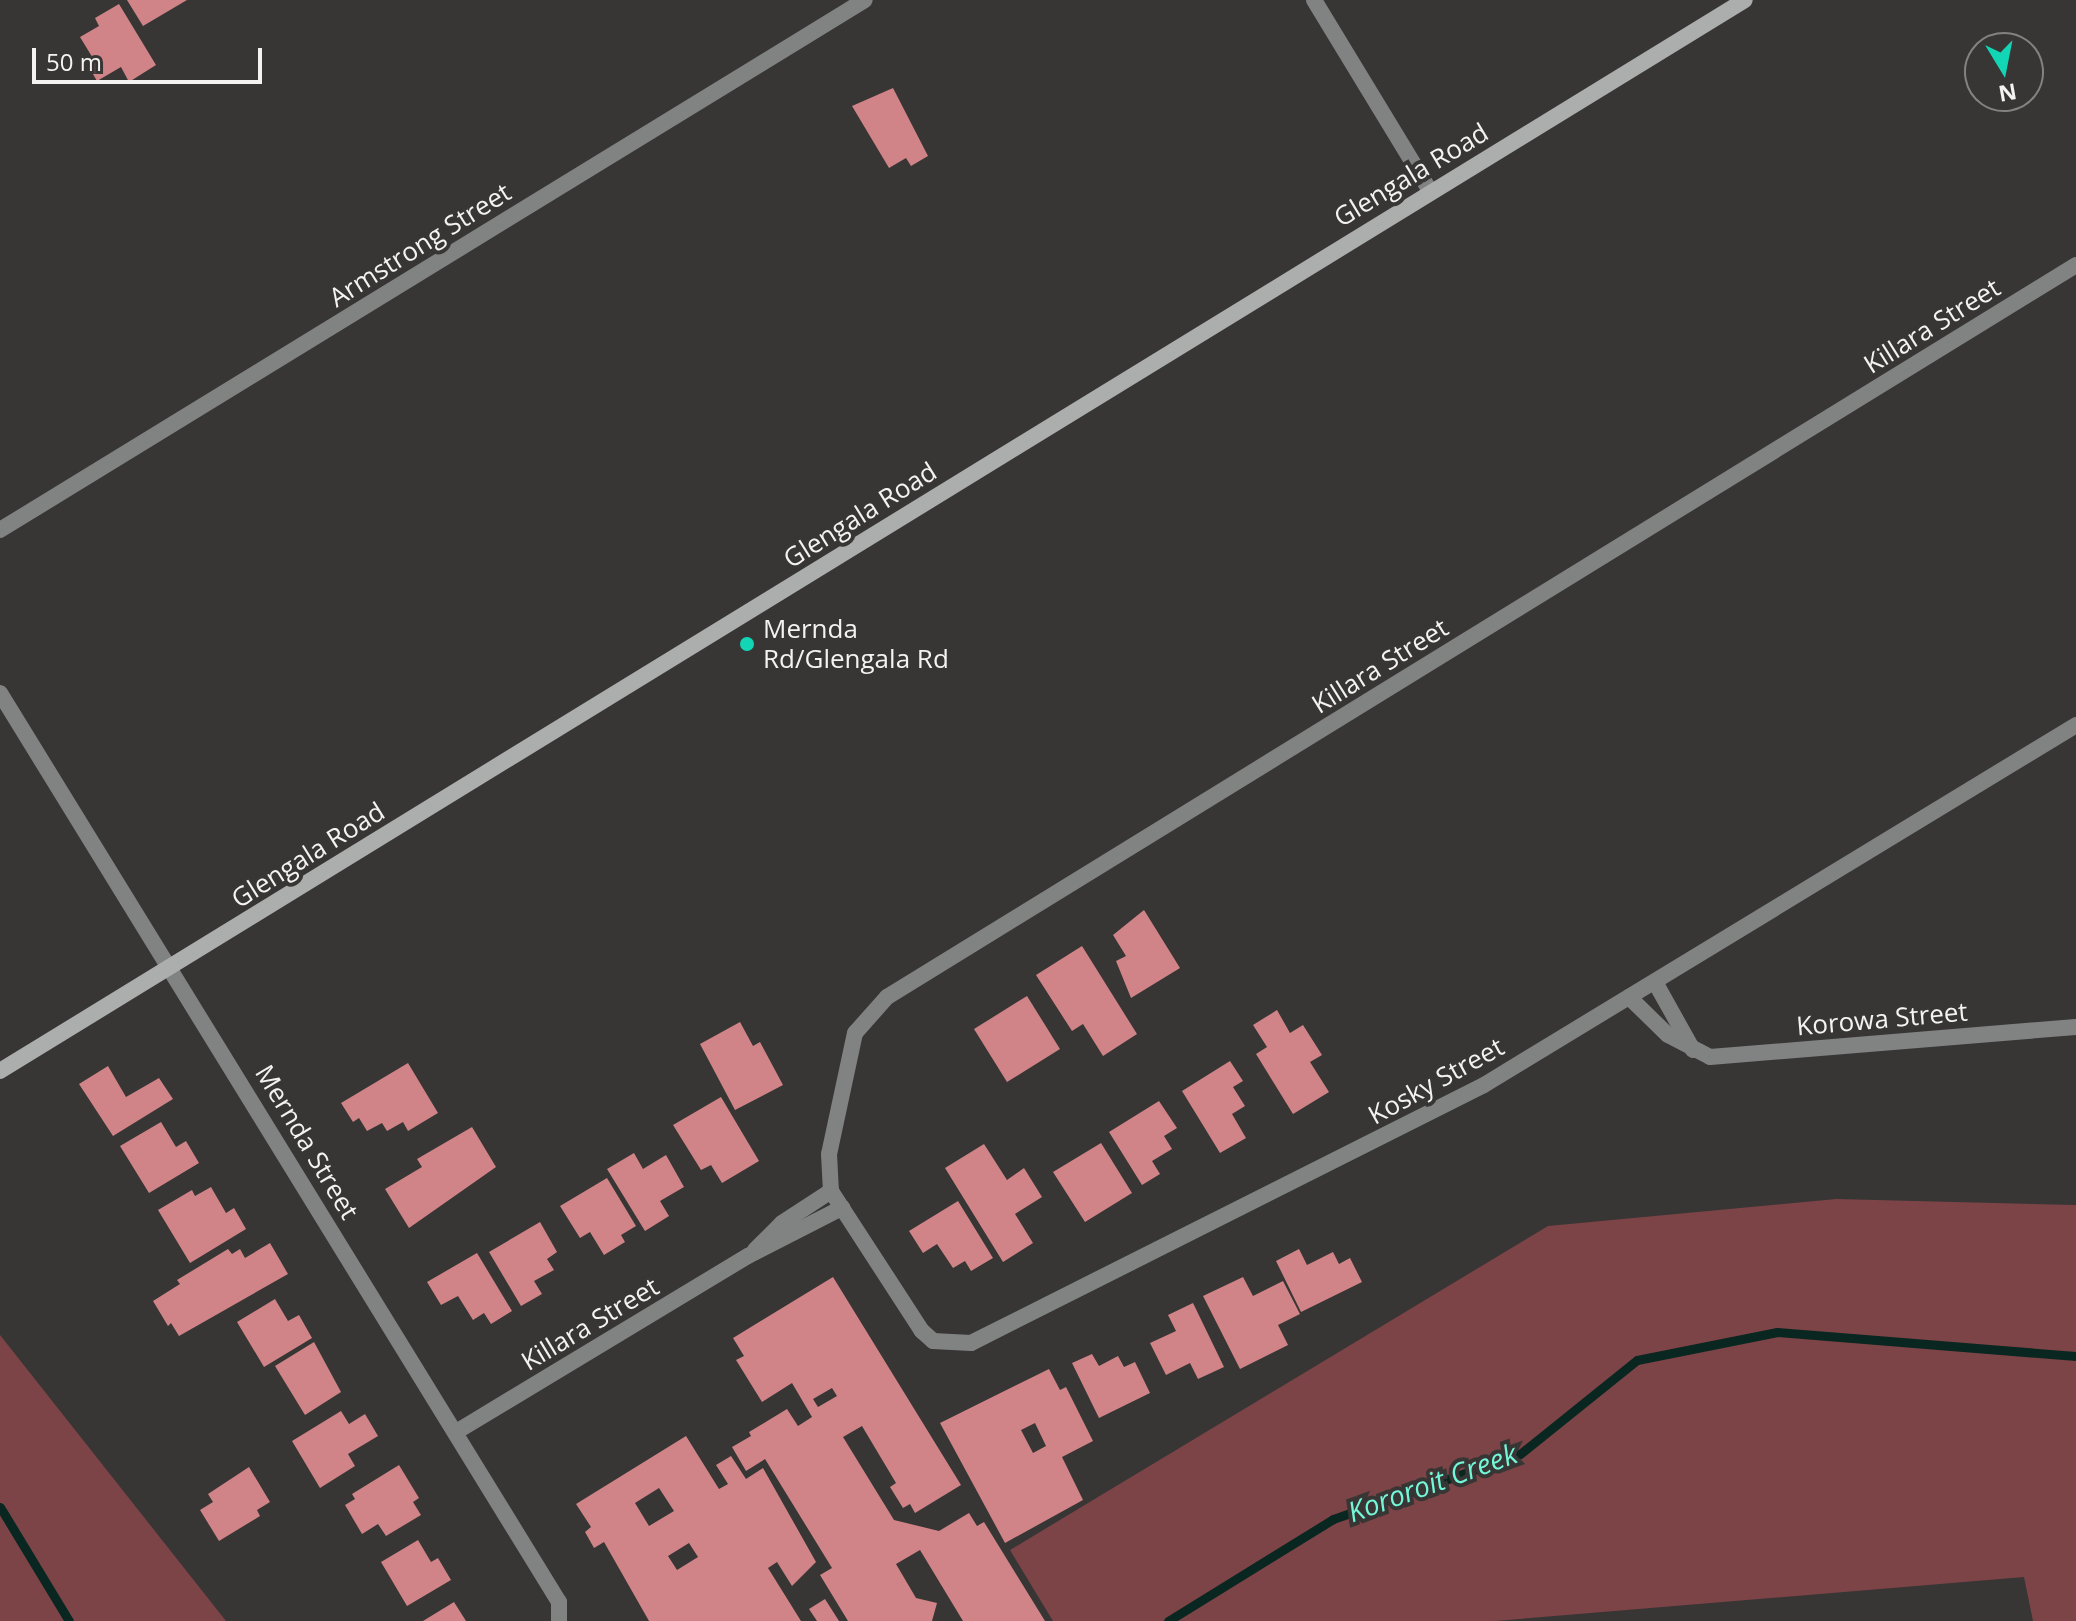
<!DOCTYPE html>
<style>
body{margin:0}
#map{position:relative;width:2076px;height:1621px;overflow:hidden;background:#383535;font-family:"Open Sans",sans-serif}
div>[style]{position:absolute}
.green>*{inset:0;background:#7c4447}
.stream>*{height:9px;margin:-4.5px;padding:0 4.5px;transform-origin:4.5px;border-radius:4.5px;background:#092720}
.building>*{inset:0;background:#d08487}
.street>*{height:16px;margin:-8px;padding:0 8px;transform-origin:8px;border-radius:8px;background:#818383}
.secondary>*{height:16px;margin:-8px;padding:0 8px;transform-origin:8px;border-radius:8px;background:#acaeae}
.dots>*{width:22px;height:22px;translate:-50% -50%;box-sizing:border-box;border:4px solid #383535;border-radius:50%}
span{translate:-50% -50%;white-space:nowrap;text-align:center;line-height:1.15;-webkit-text-stroke:8px #383535;paint-order:stroke}
.street-label{font-size:26px;color:#f5f2f2}
.poi-label{font-size:26px;color:#f5f2f2}
.left{translate:0 -50%;text-align:left}
.water-label{font-size:28px;color:#73f7d8;font-style:italic}
.north{position:absolute;left:1964px;top:32px;width:80px;height:80px;box-sizing:border-box;background:#383535;border:2px solid #848181;border-radius:50%;rotate:170deg;font-size:22px;font-weight:700;line-height:32px;text-align:center;color:#f5f2f2}
.north::after{content:'';display:block;margin:auto;width:28px;height:36px;background:#11d5b4;clip-path:polygon(50% 0,100% 100%,50% 72%,0 100%)}
.scale{position:absolute;left:32px;top:48px;width:230px;height:36px;box-sizing:border-box;border:4px solid #f5f2f2;border-top:0;padding-left:10px;font-size:24px;line-height:28px;white-space:nowrap;color:#f5f2f2;-webkit-text-stroke:6px #383535;paint-order:stroke}
</style>
<div id="map">
<div class="green">
<i style="clip-path:polygon(1836px 1199px,2076px 1205px,2076px 1621px,2033px 1621px,2024px 1577px,1495px 1621px,1053px 1621px,1010px 1550px,1548px 1226px)"></i>
<i style="clip-path:polygon(0 1335px,226px 1621px,0 1621px)"></i>
</div>
<div class="stream">
<i style="left:0;top:1507px;width:133px;rotate:58.8deg"></i>
<i style="left:1168px;top:1621px;width:194px;rotate:-31.7deg"></i>
<i style="left:1333px;top:1519px;width:198px;rotate:-19.2deg"></i>
<i style="left:1520px;top:1454px;width:150px;rotate:-38.8deg"></i>
<i style="left:1637px;top:1360px;width:143px;rotate:-11.3deg"></i>
<i style="left:1777px;top:1332px;width:300px;rotate:4.6deg"></i>
</div>
<div class="building">
<i style="clip-path:polygon(127px 0,187px 0,143px 26px)"></i>
<i style="clip-path:polygon(119px 4px,156px 65px,129px 82px,121px 67px,97px 81px,87px 64px,94px 60px,80px 37px,99px 26px,95px 18px)"></i>
<i style="clip-path:polygon(893px 88px,928px 156px,911px 166px,906px 158px,889px 168px,852px 106px)"></i>
<i style="clip-path:polygon(1144px 910px,1180px 968px,1131px 998px,1116px 961px,1126px 956px,1113px 935px)"></i>
<i style="clip-path:polygon(1082px 946px,1137px 1034px,1103px 1056px,1083px 1024px,1072px 1031px,1036px 975px)"></i>
<i style="clip-path:polygon(1027px 996px,1060px 1049px,1007px 1082px,974px 1029px)"></i>
<i style="clip-path:polygon(1277px 1010px,1290px 1033px,1303px 1025px,1322px 1055px,1310px 1062px,1329px 1092px,1293px 1114px,1256px 1054px,1267px 1047px,1253px 1025px)"></i>
<i style="clip-path:polygon(740px 1022px,753px 1046px,760px 1042px,783px 1085px,735px 1110px,700px 1044px)"></i>
<i style="clip-path:polygon(1230px 1061px,1243px 1081px,1233px 1087px,1245px 1106px,1232px 1114px,1246px 1138px,1220px 1153px,1182px 1091px)"></i>
<i style="clip-path:polygon(408px 1063px,438px 1113px,408px 1131px,403px 1122px,387px 1131px,382px 1123px,367px 1131px,359px 1118px,353px 1122px,341px 1103px)"></i>
<i style="clip-path:polygon(108px 1066px,126px 1097px,159px 1078px,173px 1099px,113px 1136px,79px 1084px)"></i>
<i style="clip-path:polygon(721px 1097px,759px 1161px,722px 1183px,711px 1165px,701px 1170px,673px 1125px)"></i>
<i style="clip-path:polygon(1159px 1101px,1177px 1128px,1164px 1136px,1172px 1149px,1152px 1161px,1160px 1174px,1142px 1185px,1109px 1132px)"></i>
<i style="clip-path:polygon(161px 1122px,176px 1147px,186px 1141px,199px 1163px,149px 1193px,120px 1146px)"></i>
<i style="clip-path:polygon(472px 1127px,496px 1167px,409px 1228px,385px 1189px,422px 1167px,417px 1159px)"></i>
<i style="clip-path:polygon(1101px 1143px,1132px 1193px,1085px 1222px,1053px 1172px)"></i>
<i style="clip-path:polygon(984px 1144px,1007px 1180px,1024px 1168px,1042px 1197px,1015px 1214px,1033px 1243px,1003px 1262px,945px 1168px)"></i>
<i style="clip-path:polygon(634px 1153px,643px 1169px,666px 1155px,684px 1187px,660px 1201px,669px 1216px,645px 1231px,607px 1169px)"></i>
<i style="clip-path:polygon(607px 1178px,636px 1226px,621px 1235px,625px 1242px,604px 1255px,590px 1232px,580px 1238px,560px 1206px)"></i>
<i style="clip-path:polygon(211px 1187px,226px 1213px,234px 1208px,246px 1229px,190px 1263px,158px 1210px,192px 1190px,195px 1196px)"></i>
<i style="clip-path:polygon(958px 1201px,993px 1258px,971px 1271px,965px 1261px,953px 1268px,937px 1244px,923px 1253px,909px 1231px)"></i>
<i style="clip-path:polygon(540px 1222px,557px 1252px,547px 1259px,554px 1270px,534px 1281px,542px 1294px,521px 1306px,489px 1252px)"></i>
<i style="clip-path:polygon(270px 1243px,288px 1274px,179px 1336px,171px 1323px,168px 1326px,153px 1301px,180px 1284px,177px 1280px,228px 1249px,232px 1254px,240px 1249px,245px 1258px)"></i>
<i style="clip-path:polygon(1299px 1249px,1307px 1265px,1333px 1252px,1339px 1264px,1350px 1258px,1362px 1282px,1301px 1312px,1276px 1261px)"></i>
<i style="clip-path:polygon(477px 1253px,512px 1311px,491px 1324px,484px 1313px,473px 1320px,458px 1296px,441px 1305px,427px 1282px)"></i>
<i style="clip-path:polygon(evenodd,833px 1277px,961px 1485px,915px 1513px,910px 1504px,903px 1508px,890px 1487px,896px 1483px,862px 1426px,843px 1437px,894px 1520px,939px 1531px,969px 1513px,977px 1526px,984px 1522px,1045px 1621px,963px 1621px,920px 1550px,896px 1564px,916px 1598px,937px 1603px,932px 1621px,848px 1621px,820px 1575px,832px 1568px,765px 1459px,746px 1471px,732px 1447px,751px 1436px,749px 1432px,787px 1409px,798px 1426px,812px 1417px,792px 1383px,762px 1402px,736px 1360px,744px 1356px,733px 1338px,833px 1277px,832px 1388px,837px 1396px,818px 1407px,813px 1399px,832px 1388px)"></i>
<i style="clip-path:polygon(1243px 1277px,1253px 1296px,1283px 1281px,1300px 1314px,1278px 1325px,1288px 1345px,1240px 1369px,1203px 1296px)"></i>
<i style="clip-path:polygon(275px 1299px,288px 1321px,299px 1315px,312px 1338px,264px 1367px,237px 1322px)"></i>
<i style="clip-path:polygon(1193px 1303px,1224px 1367px,1198px 1379px,1190px 1363px,1166px 1375px,1150px 1343px,1176px 1331px,1168px 1315px)"></i>
<i style="clip-path:polygon(314px 1342px,341px 1392px,305px 1415px,275px 1366px)"></i>
<i style="clip-path:polygon(1092px 1354px,1099px 1366px,1118px 1356px,1124px 1367px,1135px 1362px,1150px 1393px,1099px 1418px,1072px 1363px)"></i>
<i style="clip-path:polygon(evenodd,1049px 1369px,1060px 1390px,1066px 1387px,1093px 1441px,1062px 1457px,1083px 1500px,1005px 1543px,940px 1423px,1049px 1369px,1035px 1423px,1046px 1446px,1033px 1453px,1021px 1430px,1035px 1423px)"></i>
<i style="clip-path:polygon(341px 1411px,349px 1424px,365px 1414px,378px 1436px,348px 1454px,355px 1466px,320px 1488px,292px 1441px)"></i>
<i style="clip-path:polygon(evenodd,686px 1436px,719px 1489px,728px 1484px,716px 1465px,731px 1456px,746px 1479px,763px 1468px,816px 1562px,792px 1586px,777px 1562px,768px 1568px,801px 1621px,649px 1621px,604px 1542px,594px 1548px,585px 1532px,591px 1527px,576px 1504px,686px 1436px,659px 1488px,674px 1511px,649px 1526px,635px 1503px,659px 1488px,686px 1436px,689px 1543px,698px 1557px,677px 1570px,668px 1556px,689px 1543px)"></i>
<i style="clip-path:polygon(399px 1465px,419px 1498px,413px 1502px,421px 1515px,386px 1536px,378px 1524px,362px 1534px,345px 1505px,355px 1499px,352px 1494px)"></i>
<i style="clip-path:polygon(249px 1467px,270px 1502px,257px 1510px,260px 1516px,219px 1541px,200px 1510px,213px 1502px,208px 1494px)"></i>
<i style="clip-path:polygon(418px 1540px,431px 1562px,438px 1558px,451px 1580px,407px 1606px,381px 1562px)"></i>
<i style="clip-path:polygon(825px 1599px,839px 1621px,817px 1621px,809px 1609px)"></i>
<i style="clip-path:polygon(454px 1602px,466px 1621px,423px 1621px)"></i>
</div>
<div class="street">
<i style="left:1314px;top:0;width:223px;rotate:58.7deg"></i>
<i style="left:2076px;top:265px;width:1396px;rotate:148.38deg"></i>
<i style="left:887px;top:997px;width:48px;rotate:131.6deg"></i>
<i style="left:855px;top:1033px;width:124px;rotate:102.1deg"></i>
<i style="left:829px;top:1154px;width:37px;rotate:87deg"></i>
<i style="left:831px;top:1191px;width:167px;rotate:57deg"></i>
<i style="left:922px;top:1331px;width:15px;rotate:42deg"></i>
<i style="left:933px;top:1341px;width:38px;rotate:3deg"></i>
<i style="left:971px;top:1343px;width:574px;rotate:-26.7deg"></i>
<i style="left:1484px;top:1085px;width:693px;rotate:-31.3deg"></i>
<i style="left:0;top:530px;width:1014px;rotate:-31.5deg"></i>
<i style="left:0;top:693px;width:1067px;rotate:58.41deg"></i>
<i style="left:559px;top:1602px;width:19px;rotate:90deg"></i>
<i style="left:1655px;top:982px;width:78px;rotate:60.8deg"></i>
<i style="left:1629px;top:997px;width:54px;rotate:44.3deg"></i>
<i style="left:1668px;top:1035px;width:47px;rotate:27.6deg"></i>
<i style="left:1710px;top:1057px;width:367px;rotate:-4.7deg"></i>
<i style="left:755px;top:1250px;width:38px;rotate:-45deg"></i>
<i style="left:782px;top:1223px;width:59px;rotate:-33.1deg"></i>
<i style="left:456px;top:1432px;width:341px;rotate:-31.1deg"></i>
<i style="left:748px;top:1256px;width:106px;rotate:-27.1deg"></i>
</div>
<div class="secondary">
<i style="left:0;top:1071px;width:2047px;rotate:-31.54deg"></i>
</div>
<div class="dots">
<i style="left:747px;top:644px;background:#11d5b4"></i>
</div>
<div class="street-label">
<span style="left:1411px;top:175px;rotate:-31deg">Glengala Road</span>
<span style="left:420px;top:245px;rotate:-32deg">Armstrong Street</span>
<span style="left:1932px;top:326px;rotate:-32deg">Killara Street</span>
<span style="left:860px;top:515px;rotate:-32deg">Glengala Road</span>
<span style="left:1380px;top:666px;rotate:-32deg">Killara Street</span>
<span style="left:308px;top:855px;rotate:-32deg">Glengala Road</span>
<span style="left:1882px;top:1019px;rotate:-5deg">Korowa Street</span>
<span style="left:1436px;top:1081px;rotate:-29deg">Kosky Street</span>
<span style="left:307px;top:1142px;rotate:59deg">Mernda Street</span>
<span style="left:590px;top:1324px;rotate:-31deg">Killara Street</span>
</div>
<div class="poi-label">
<span class="left" style="left:763px;top:644px">Mernda<br>Rd/Glengala Rd</span>
</div>
<div class="water-label">
<span style="left:1432px;top:1482px;rotate:-20deg">Kororoit Creek</span>
</div>
<div class="north">N</div>
<div class="scale">50 m</div>
</div>
